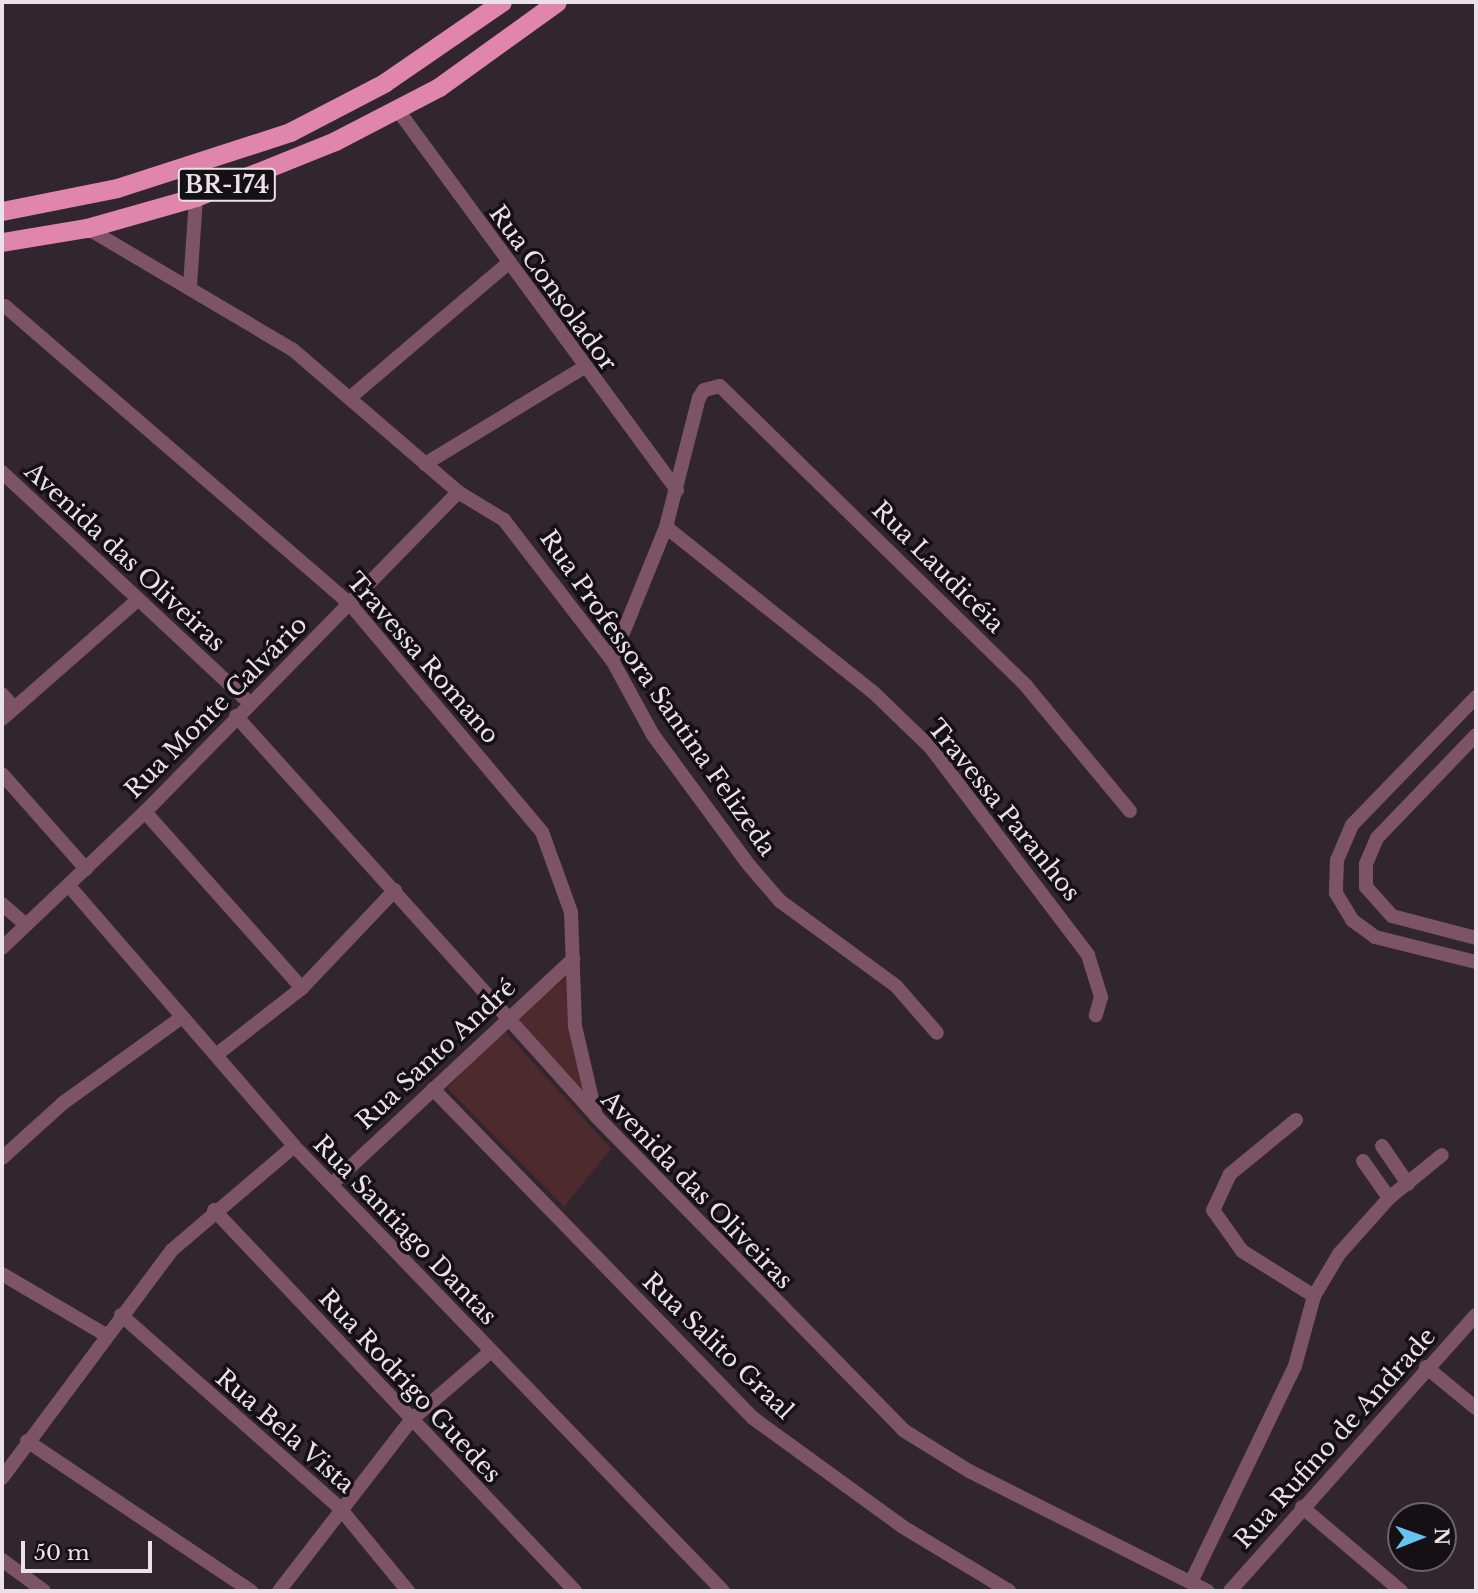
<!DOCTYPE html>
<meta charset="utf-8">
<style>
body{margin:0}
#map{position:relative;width:1478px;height:1593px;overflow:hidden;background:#31252e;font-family:"Libre Baskerville",serif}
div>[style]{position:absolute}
.green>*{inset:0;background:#4c2a2e}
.minor>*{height:14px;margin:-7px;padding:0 7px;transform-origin:7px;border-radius:7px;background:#7d5465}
.trunk>*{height:19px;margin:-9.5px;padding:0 9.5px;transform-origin:9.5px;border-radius:9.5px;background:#e085ac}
span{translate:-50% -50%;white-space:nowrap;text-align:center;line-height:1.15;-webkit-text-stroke:7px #151014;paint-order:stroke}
.shield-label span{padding:2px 5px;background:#151014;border:2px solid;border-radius:5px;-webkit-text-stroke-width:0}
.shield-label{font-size:23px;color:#eae2e8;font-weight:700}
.street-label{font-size:24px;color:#eae2e8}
.frame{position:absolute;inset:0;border:4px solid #eae2e8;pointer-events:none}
.north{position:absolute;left:1387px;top:1502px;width:70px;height:70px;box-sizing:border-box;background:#151014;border:2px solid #6a6469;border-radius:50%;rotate:89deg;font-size:19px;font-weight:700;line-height:28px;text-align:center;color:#eae2e8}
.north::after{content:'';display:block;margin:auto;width:24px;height:32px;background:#66c4ef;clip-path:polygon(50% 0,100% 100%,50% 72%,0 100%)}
.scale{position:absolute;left:21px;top:1541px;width:131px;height:32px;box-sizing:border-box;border:4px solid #eae2e8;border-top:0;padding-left:9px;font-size:21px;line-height:24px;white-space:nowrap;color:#eae2e8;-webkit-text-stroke:5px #151014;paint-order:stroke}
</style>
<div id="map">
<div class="green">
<i style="clip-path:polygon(567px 976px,591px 1104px,516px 1017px)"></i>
<i style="clip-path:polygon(504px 1030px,611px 1149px,564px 1207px,447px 1088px)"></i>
</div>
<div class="minor">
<i style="left:397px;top:109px;width:473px;rotate:53.7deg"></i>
<i style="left:87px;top:228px;width:238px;rotate:30.6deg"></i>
<i style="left:292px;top:349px;width:219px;rotate:40.7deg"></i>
<i style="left:458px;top:492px;width:54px;rotate:31.3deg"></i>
<i style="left:504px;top:520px;width:177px;rotate:52.4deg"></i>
<i style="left:612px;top:660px;width:85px;rotate:61.3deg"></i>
<i style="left:653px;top:735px;width:162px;rotate:53.6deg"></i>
<i style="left:749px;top:865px;width:48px;rotate:49.3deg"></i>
<i style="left:780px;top:901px;width:144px;rotate:36.2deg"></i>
<i style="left:896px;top:986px;width:62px;rotate:48.9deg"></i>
<i style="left:190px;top:286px;width:89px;rotate:-86.1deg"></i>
<i style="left:5px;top:306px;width:456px;rotate:40.8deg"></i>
<i style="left:350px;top:604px;width:298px;rotate:49.9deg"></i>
<i style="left:542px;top:832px;width:85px;rotate:70.1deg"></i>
<i style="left:571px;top:912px;width:114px;rotate:88deg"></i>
<i style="left:575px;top:1026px;width:92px;rotate:76.9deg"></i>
<i style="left:352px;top:396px;width:204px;rotate:-40.4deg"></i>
<i style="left:425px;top:464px;width:185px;rotate:-31.3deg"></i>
<i style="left:2px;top:472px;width:338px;rotate:43deg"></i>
<i style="left:666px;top:527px;width:265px;rotate:38.6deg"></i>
<i style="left:873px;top:692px;width:81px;rotate:44deg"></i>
<i style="left:931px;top:748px;width:260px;rotate:52.8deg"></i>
<i style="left:1088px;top:955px;width:44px;rotate:72.8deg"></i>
<i style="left:1101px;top:997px;width:19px;rotate:106deg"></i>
<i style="left:612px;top:660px;width:144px;rotate:-67.9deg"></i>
<i style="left:666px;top:527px;width:133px;rotate:-75.7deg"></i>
<i style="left:699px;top:398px;width:9px;rotate:-58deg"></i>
<i style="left:704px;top:390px;width:16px;rotate:-14deg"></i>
<i style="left:720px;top:386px;width:430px;rotate:44.4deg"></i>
<i style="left:1027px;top:687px;width:161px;rotate:50.3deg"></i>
<i style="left:2px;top:694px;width:18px;rotate:49deg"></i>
<i style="left:1476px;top:697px;width:178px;rotate:134.1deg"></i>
<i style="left:1352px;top:825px;width:38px;rotate:113deg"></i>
<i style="left:1337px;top:860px;width:33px;rotate:92deg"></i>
<i style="left:1336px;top:893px;width:31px;rotate:59deg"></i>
<i style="left:1352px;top:920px;width:29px;rotate:36deg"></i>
<i style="left:1375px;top:937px;width:104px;rotate:13.9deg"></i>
<i style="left:236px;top:716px;width:540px;rotate:48deg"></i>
<i style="left:597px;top:1117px;width:438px;rotate:45.6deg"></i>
<i style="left:903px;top:1430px;width:78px;rotate:31.8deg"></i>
<i style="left:969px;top:1471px;width:267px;rotate:26.7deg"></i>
<i style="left:2px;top:719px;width:177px;rotate:-41.3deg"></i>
<i style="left:1476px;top:735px;width:143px;rotate:133.9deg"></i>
<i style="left:1377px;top:838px;width:28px;rotate:113deg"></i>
<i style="left:1366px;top:864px;width:23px;rotate:90deg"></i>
<i style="left:1366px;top:887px;width:39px;rotate:48deg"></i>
<i style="left:1392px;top:916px;width:87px;rotate:14.7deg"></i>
<i style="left:2px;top:774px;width:127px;rotate:48.5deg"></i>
<i style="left:145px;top:812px;width:236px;rotate:48.3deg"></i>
<i style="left:70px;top:887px;width:342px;rotate:49.1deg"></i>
<i style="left:294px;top:1146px;width:618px;rotate:46.05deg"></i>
<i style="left:2px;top:904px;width:32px;rotate:41deg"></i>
<i style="left:2px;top:948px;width:197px;rotate:-43.6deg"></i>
<i style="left:145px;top:812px;width:448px;rotate:-45.6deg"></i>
<i style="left:216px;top:1055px;width:109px;rotate:-37.9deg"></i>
<i style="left:302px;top:988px;width:135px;rotate:-46.5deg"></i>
<i style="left:433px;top:1089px;width:459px;rotate:45.8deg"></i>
<i style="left:753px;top:1418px;width:185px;rotate:36deg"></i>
<i style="left:903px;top:1527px;width:124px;rotate:31.1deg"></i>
<i style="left:1296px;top:1120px;width:85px;rotate:140.7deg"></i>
<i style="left:1230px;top:1174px;width:40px;rotate:115deg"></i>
<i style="left:1213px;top:1210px;width:50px;rotate:54.7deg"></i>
<i style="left:1242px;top:1251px;width:85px;rotate:32deg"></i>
<i style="left:1382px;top:1146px;width:46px;rotate:55.6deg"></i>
<i style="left:2px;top:1158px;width:82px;rotate:-42deg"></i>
<i style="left:63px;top:1103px;width:145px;rotate:-35.8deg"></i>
<i style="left:1363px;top:1161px;width:45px;rotate:54.9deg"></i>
<i style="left:332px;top:1184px;width:330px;rotate:-43deg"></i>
<i style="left:214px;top:1210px;width:525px;rotate:46.54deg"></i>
<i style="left:2px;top:1274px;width:121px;rotate:30.4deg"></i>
<i style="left:121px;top:1315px;width:290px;rotate:41.4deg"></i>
<i style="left:339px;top:1507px;width:109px;rotate:50.6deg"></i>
<i style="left:1426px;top:1367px;width:65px;rotate:39.4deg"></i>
<i style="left:27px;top:1441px;width:270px;rotate:33.8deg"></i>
<i style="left:2px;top:1478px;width:284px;rotate:-53.3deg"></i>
<i style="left:172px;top:1250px;width:160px;rotate:-40.4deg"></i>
<i style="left:1302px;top:1507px;width:130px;rotate:40.3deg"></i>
<i style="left:2px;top:1560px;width:52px;rotate:36.4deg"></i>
<i style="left:1192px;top:1580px;width:237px;rotate:-64.3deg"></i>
<i style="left:1295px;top:1366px;width:73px;rotate:-74.8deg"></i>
<i style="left:1314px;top:1296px;width:49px;rotate:-59.2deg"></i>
<i style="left:1339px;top:1254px;width:75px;rotate:-48.2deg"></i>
<i style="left:1389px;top:1198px;width:68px;rotate:-39.1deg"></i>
<i style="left:279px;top:1591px;width:216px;rotate:-52.3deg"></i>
<i style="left:411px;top:1420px;width:104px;rotate:-40.7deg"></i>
<i style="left:1230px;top:1591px;width:370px;rotate:-48.3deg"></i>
</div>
<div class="trunk">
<i style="left:2px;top:211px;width:117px;rotate:-11.3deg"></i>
<i style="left:117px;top:188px;width:182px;rotate:-17.9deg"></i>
<i style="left:290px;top:132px;width:106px;rotate:-27.5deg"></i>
<i style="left:384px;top:83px;width:143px;rotate:-34.5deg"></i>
<i style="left:2px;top:242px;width:86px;rotate:-9.4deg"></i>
<i style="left:87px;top:228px;width:113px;rotate:-15.9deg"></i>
<i style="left:196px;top:197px;width:150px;rotate:-21.9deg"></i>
<i style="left:335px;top:141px;width:117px;rotate:-27.4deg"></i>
<i style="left:439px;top:87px;width:145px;rotate:-35.8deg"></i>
</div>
<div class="shield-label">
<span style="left:227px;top:185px">BR-174</span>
</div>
<div class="street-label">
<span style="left:553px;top:288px;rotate:54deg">Rua Consolador</span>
<span style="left:125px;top:557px;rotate:43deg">Avenida das Oliveiras</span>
<span style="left:938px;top:567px;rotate:45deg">Rua Laudicéia</span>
<span style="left:423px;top:658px;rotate:49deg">Travessa Romano</span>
<span style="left:658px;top:693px;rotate:55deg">Rua Professora Santina Felizeda</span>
<span style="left:216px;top:707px;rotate:-45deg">Rua Monte Calvário</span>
<span style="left:1004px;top:810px;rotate:51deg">Travessa Paranhos</span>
<span style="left:436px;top:1054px;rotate:-43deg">Rua Santo André</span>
<span style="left:697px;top:1190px;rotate:46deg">Avenida das Oliveiras</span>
<span style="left:405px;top:1230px;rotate:46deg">Rua Santiago Dantas</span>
<span style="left:718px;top:1346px;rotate:44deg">Rua Salito Graal</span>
<span style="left:410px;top:1386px;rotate:47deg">Rua Rodrigo Guedes</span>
<span style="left:285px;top:1431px;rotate:41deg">Rua Bela Vista</span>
<span style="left:1335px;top:1438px;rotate:-48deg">Rua Rufino de Andrade</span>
</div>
<div class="frame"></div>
<div class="north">N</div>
<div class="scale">50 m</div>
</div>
